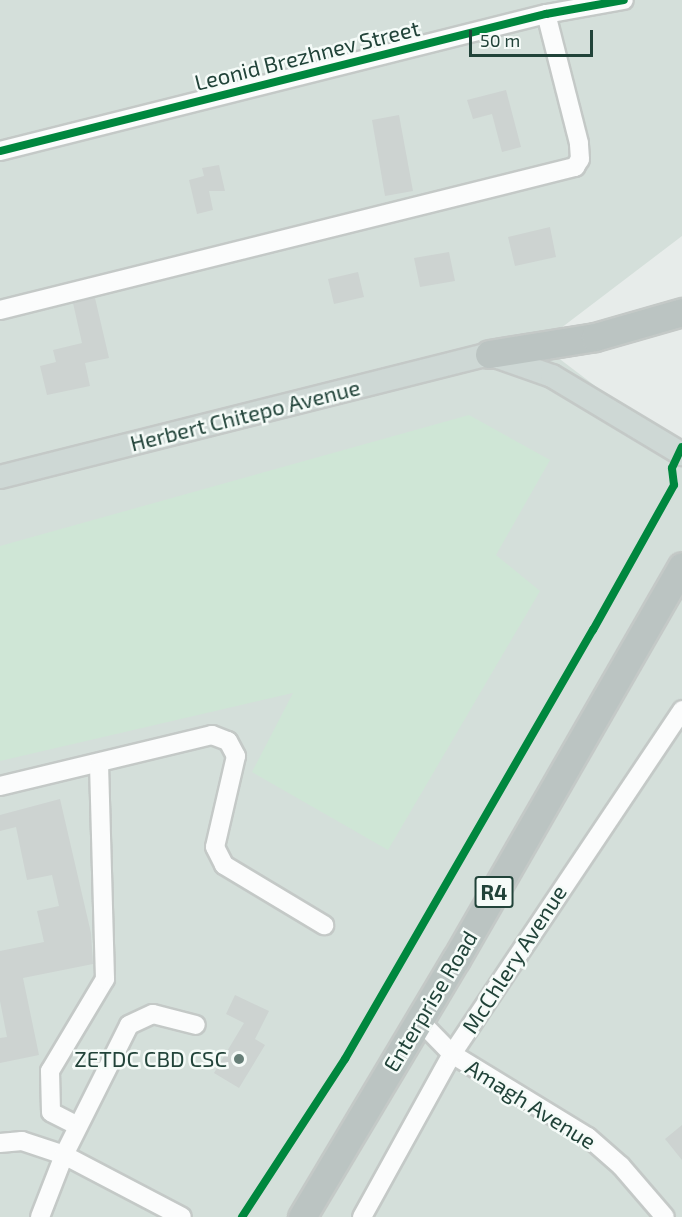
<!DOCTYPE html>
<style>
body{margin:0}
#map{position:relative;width:682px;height:1217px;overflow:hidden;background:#e7ecea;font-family:"Exo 2",sans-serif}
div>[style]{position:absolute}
.built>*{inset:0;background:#d4dfda}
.green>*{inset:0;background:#cfe6d6}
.building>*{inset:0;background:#cdd3d1}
.roads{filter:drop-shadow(2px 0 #c4c9c7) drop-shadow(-2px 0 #c4c9c7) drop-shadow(0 2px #c4c9c7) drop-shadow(0 -2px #c4c9c7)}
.minor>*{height:18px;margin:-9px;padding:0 9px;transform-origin:9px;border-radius:9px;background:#fbfcfc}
.major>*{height:22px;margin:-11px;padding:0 11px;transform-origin:11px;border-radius:11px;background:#ced8d5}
.highway>*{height:27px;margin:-13.5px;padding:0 13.5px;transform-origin:13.5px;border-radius:13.5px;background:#bbc4c2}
.cycleway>*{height:8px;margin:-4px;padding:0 4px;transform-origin:4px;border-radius:4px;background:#00873e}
.dots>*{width:16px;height:16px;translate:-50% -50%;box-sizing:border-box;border:3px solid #f5fbf8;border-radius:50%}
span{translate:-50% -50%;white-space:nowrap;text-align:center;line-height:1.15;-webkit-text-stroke:5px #f5fbf8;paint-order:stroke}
.shield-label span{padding:2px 4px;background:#f5fbf8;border:2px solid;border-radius:4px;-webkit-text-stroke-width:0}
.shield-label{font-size:21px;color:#214339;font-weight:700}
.street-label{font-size:22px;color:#214339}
.poi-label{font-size:22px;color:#214339}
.right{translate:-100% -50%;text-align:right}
.scale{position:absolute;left:469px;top:30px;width:124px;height:27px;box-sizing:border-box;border:3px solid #214339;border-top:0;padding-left:8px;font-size:18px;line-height:21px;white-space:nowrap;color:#214339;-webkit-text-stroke:4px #f5fbf8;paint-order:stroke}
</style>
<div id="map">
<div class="built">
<i style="clip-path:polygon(0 0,682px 0,682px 236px,540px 344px,682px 452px,682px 1217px,0 1217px)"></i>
</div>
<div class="green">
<i style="clip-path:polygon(469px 415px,550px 460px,496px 555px,540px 591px,388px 850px,252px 772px,293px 693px,0 761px,0 546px)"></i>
</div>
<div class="building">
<i style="clip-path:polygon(506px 90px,521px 147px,502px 152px,492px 114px,473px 119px,467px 100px)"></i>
<i style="clip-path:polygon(399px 115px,413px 191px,385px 196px,372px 120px)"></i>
<i style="clip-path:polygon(219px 165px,225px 191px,209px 191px,213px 210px,197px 214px,189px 180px,204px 176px,202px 168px)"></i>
<i style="clip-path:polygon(550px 227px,556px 257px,515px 266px,508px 237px)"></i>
<i style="clip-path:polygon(449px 252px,455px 281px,420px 287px,414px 258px)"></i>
<i style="clip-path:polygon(358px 272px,364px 297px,334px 304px,328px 279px)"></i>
<i style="clip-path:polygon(95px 298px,109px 358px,85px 363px,90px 386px,47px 395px,40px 366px,56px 362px,53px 350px,82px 343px,73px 303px)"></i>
<i style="clip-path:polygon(60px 799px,91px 933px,93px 964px,23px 978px,39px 1055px,0 1063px,0 1038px,7px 1037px,0 1001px,0 951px,44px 942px,37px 911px,59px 906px,52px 875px,27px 880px,16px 827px,0 831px,0 815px)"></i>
<i style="clip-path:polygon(235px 995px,269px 1011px,255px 1039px,265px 1045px,239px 1088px,214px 1073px,244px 1023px,226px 1014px)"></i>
<i style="clip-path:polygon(682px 1125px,682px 1160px,665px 1139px)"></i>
</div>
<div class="roads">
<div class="minor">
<i style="left:0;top:151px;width:563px;rotate:-14.09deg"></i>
<i style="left:546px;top:14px;width:79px;rotate:-10.2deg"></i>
<i style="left:0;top:310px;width:593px;rotate:-13.97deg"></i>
<i style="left:575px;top:167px;width:9px;rotate:-58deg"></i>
<i style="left:580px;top:159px;width:16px;rotate:-94deg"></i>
<i style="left:579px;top:143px;width:133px;rotate:-104.3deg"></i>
<i style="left:0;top:786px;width:218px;rotate:-13.5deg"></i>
<i style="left:212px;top:735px;width:17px;rotate:21deg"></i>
<i style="left:228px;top:741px;width:17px;rotate:62deg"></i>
<i style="left:236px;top:756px;width:93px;rotate:103deg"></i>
<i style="left:215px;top:847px;width:20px;rotate:63deg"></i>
<i style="left:224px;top:865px;width:117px;rotate:31deg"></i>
<i style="left:420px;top:1021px;width:46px;rotate:45.9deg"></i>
<i style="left:452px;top:1054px;width:159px;rotate:31.4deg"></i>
<i style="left:588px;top:1137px;width:44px;rotate:41.3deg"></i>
<i style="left:621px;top:1166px;width:67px;rotate:49.2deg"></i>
<i style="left:78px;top:1126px;width:30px;rotate:-153deg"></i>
<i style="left:51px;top:1112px;width:41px;rotate:-91.4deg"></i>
<i style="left:50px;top:1071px;width:107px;rotate:-59.1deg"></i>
<i style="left:105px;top:979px;width:214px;rotate:-91.6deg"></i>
<i style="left:0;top:1143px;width:22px;rotate:-5deg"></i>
<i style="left:22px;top:1141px;width:44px;rotate:18.4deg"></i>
<i style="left:64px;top:1155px;width:133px;rotate:27.7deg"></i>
<i style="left:40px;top:1217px;width:66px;rotate:-68.8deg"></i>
<i style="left:64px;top:1155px;width:145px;rotate:-63.4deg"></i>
<i style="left:129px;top:1025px;width:26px;rotate:-25deg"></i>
<i style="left:153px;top:1014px;width:44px;rotate:14.3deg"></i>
<i style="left:362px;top:1217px;width:186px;rotate:-61.1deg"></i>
<i style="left:452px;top:1054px;width:414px;rotate:-56.2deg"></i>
</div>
<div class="major">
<i style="left:0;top:477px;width:504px;rotate:-14.12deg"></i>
<i style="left:489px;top:354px;width:67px;rotate:19.2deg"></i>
<i style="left:552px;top:376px;width:152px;rotate:31deg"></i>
</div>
<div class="highway">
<i style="left:489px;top:354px;width:107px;rotate:-9.1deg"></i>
<i style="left:595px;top:337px;width:91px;rotate:-16deg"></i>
<i style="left:302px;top:1217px;width:300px;rotate:-59.2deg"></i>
<i style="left:456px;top:959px;width:453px;rotate:-60.1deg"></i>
</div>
</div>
<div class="cycleway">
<i style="left:0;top:151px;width:563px;rotate:-14.09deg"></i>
<i style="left:546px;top:14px;width:79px;rotate:-10.2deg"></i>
<i style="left:242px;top:1217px;width:189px;rotate:-56.9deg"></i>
<i style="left:345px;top:1059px;width:496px;rotate:-60deg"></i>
<i style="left:593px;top:630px;width:166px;rotate:-60.8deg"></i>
<i style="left:674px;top:485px;width:17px;rotate:-97deg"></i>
<i style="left:672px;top:468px;width:23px;rotate:-65deg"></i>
</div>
<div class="dots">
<i style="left:239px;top:1059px;background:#667e77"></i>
</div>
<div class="shield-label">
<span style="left:494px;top:892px">R4</span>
</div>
<div class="street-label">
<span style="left:307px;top:55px;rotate:-14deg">Leonid Brezhnev Street</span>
<span style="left:245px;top:415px;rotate:-14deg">Herbert Chitepo Avenue</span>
<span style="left:514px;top:959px;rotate:-57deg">McChlery Avenue</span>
<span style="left:430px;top:1001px;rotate:-59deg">Enterprise Road</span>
<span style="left:531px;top:1104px;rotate:32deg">Amagh Avenue</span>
</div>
<div class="poi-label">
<span class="right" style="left:227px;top:1059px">ZETDC CBD CSC</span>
</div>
<div class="scale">50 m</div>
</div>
